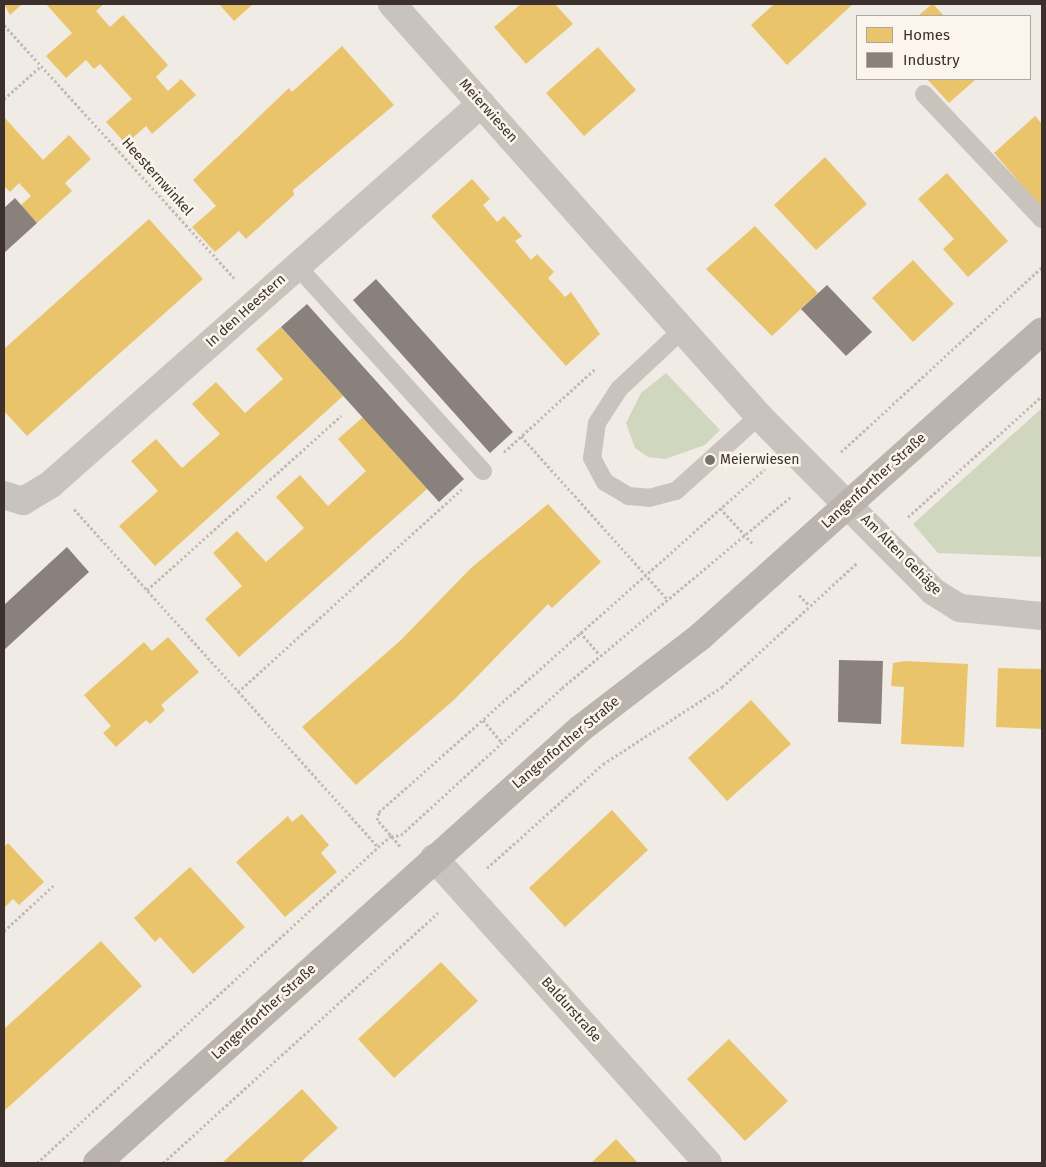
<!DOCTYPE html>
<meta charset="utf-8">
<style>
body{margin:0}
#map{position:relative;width:1046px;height:1167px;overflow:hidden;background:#f0ebe5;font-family:"Fira Sans",sans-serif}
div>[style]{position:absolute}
.green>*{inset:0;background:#d1d6bf}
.homes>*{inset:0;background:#e9c46a}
.industry>*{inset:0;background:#8a817c}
.path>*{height:3px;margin-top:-1.5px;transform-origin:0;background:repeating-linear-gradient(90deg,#c2bbb6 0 2.5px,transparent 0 5px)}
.lane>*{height:18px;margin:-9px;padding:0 9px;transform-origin:9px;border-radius:9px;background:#c9c3be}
.street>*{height:28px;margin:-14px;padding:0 14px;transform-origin:14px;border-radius:14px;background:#c9c3be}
.secondary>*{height:28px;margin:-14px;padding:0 14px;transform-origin:14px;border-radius:14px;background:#bab3ae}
.dots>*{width:14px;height:14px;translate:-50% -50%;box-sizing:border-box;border:2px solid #fbf5ee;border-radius:50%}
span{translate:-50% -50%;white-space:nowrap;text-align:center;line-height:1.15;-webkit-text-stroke:5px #fbf5ee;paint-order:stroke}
.street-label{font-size:14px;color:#3b302b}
.poi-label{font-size:14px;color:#3b302b}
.left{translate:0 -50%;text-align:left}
.frame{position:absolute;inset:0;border:5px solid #3b302b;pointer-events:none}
.legend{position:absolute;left:856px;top:15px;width:175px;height:65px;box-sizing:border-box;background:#fbf5ee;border:1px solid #aea6a0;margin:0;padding:6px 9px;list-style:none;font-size:15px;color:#3b302b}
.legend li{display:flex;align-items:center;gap:10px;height:25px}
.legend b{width:25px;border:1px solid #aea6a0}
</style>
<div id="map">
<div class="green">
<i style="clip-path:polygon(666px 373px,720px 430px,705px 445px,665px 459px,648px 457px,635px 448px,626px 423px,641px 393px)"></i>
<i style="clip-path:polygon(1042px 408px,1042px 557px,938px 553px,913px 524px)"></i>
</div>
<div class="homes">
<i style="clip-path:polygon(4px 4px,22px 4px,10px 15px)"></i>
<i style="clip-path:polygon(46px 4px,104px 4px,96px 11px,110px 27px,123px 15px,168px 65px,156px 77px,168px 91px,181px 79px,196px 95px,152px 134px,146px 126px,126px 144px,106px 122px,132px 99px,100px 64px,94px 69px,86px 60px,66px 78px,46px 56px,72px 33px)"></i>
<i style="clip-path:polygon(219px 4px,253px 4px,234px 21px)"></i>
<i style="clip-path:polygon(521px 4px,555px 4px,573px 24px,526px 64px,494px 27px)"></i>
<i style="clip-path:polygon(774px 4px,853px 4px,787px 65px,751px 25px)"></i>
<i style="clip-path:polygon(933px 4px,944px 16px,918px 16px,932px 4px)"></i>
<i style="clip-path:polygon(342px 46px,394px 105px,293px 190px,294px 195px,246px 239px,239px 231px,215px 252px,192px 227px,216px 206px,193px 180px,289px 88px,292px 92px)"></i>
<i style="clip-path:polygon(598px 47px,636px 90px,584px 136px,546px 93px)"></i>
<i style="clip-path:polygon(927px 79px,976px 79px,949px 103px)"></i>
<i style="clip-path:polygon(1035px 116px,1042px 124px,1042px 208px,994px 153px)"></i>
<i style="clip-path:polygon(4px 117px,43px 160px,69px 135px,91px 159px,65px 183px,72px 191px,37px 223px,21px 205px,31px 196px,19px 183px,10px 192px,4px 186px)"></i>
<i style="clip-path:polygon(825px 157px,867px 204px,816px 250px,774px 205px)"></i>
<i style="clip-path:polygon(947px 173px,1008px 241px,968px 277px,943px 249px,954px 239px,918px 199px)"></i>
<i style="clip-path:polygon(472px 179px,490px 199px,483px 205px,497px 222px,504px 216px,522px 236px,515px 241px,531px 260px,537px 254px,554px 272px,548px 278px,565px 297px,571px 292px,600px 334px,566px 366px,431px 216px)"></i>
<i style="clip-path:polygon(149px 219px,203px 279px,27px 436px,4px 411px,4px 349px)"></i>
<i style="clip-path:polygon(755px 226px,818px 293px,772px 336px,706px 269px)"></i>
<i style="clip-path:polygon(913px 260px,954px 304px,913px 342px,872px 298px)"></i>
<i style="clip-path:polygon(281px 327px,343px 396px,155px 566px,119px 526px,158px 491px,131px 461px,156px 439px,182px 468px,220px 434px,192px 404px,216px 382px,245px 413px,283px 379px,256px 349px)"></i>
<i style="clip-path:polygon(363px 417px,427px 489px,239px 657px,205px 619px,242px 586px,213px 553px,237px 531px,266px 562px,304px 528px,276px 497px,300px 475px,328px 506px,366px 471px,338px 439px)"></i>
<i style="clip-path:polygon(548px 504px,601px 562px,552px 608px,548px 604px,455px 699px,356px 785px,302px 727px,401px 640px,471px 568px)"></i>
<i style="clip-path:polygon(168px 637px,199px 672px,161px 705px,165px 710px,150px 724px,146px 720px,116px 747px,103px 733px,111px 726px,84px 695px,144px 642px,152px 651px)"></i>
<i style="clip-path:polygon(905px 661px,968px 664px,964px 747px,901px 744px,904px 687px,891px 686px,893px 663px)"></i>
<i style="clip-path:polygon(998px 668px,1042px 669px,1042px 729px,996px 727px)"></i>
<i style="clip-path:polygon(751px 700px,791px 744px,727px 801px,688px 758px)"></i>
<i style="clip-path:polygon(612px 810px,648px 850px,565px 927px,529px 888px)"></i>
<i style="clip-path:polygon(302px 814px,329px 845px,321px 853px,337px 872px,285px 917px,236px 862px,288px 816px,292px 822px)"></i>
<i style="clip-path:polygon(8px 843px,44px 882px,19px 905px,13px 899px,4px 908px,4px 847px)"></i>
<i style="clip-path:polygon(190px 867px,245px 927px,193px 974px,160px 937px,155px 942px,134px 918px)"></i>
<i style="clip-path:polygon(101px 941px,142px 986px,4px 1111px,4px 1029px)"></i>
<i style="clip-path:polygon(441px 962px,478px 1001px,394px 1078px,358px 1039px)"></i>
<i style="clip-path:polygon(729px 1039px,788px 1101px,745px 1141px,687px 1079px)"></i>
<i style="clip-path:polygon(302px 1089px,338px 1128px,300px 1163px,222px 1163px)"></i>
<i style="clip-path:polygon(616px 1139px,638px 1163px,591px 1163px)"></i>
</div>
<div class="industry">
<i style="clip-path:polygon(15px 198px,37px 223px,4px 253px,4px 208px)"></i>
<i style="clip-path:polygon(376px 279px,513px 432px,490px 453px,353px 300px)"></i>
<i style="clip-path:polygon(827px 285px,872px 332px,846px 356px,801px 309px)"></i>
<i style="clip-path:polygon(307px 304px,464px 479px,439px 502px,281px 327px)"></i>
<i style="clip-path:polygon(67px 547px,89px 572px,4px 650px,4px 605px)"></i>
<i style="clip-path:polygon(839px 660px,883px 661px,881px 724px,838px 722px)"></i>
</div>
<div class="path">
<i style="left:4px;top:25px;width:342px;rotate:47.7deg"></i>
<i style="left:4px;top:99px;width:50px;rotate:-41.7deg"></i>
<i style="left:521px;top:436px;width:220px;rotate:48.1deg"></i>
<i style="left:504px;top:452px;width:125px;rotate:-42.4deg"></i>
<i style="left:841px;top:452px;width:273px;rotate:-42.6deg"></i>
<i style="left:720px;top:508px;width:49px;rotate:47.5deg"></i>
<i style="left:74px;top:509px;width:455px;rotate:48deg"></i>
<i style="left:908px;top:517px;width:181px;rotate:-42.1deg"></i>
<i style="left:147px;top:590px;width:261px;rotate:-41.9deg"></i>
<i style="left:799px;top:595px;width:14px;rotate:45deg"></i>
<i style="left:580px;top:632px;width:30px;rotate:49deg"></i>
<i style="left:238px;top:692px;width:302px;rotate:-42.2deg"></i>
<i style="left:483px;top:720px;width:30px;rotate:50deg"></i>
<i style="left:400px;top:846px;width:35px;rotate:-131deg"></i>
<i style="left:377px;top:820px;width:8px;rotate:-76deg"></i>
<i style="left:379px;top:812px;width:516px;rotate:-41.62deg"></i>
<i style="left:487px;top:868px;width:156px;rotate:-41.9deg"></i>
<i style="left:603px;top:764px;width:142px;rotate:-32.9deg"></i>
<i style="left:722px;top:687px;width:183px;rotate:-42.6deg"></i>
<i style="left:4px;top:931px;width:67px;rotate:-42.6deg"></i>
<i style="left:37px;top:1163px;width:465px;rotate:-42.8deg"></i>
<i style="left:378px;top:847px;width:17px;rotate:-40deg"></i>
<i style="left:391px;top:836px;width:10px;rotate:-6deg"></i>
<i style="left:401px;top:835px;width:218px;rotate:-42.4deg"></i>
<i style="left:562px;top:688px;width:300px;rotate:-39.9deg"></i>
<i style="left:163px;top:1163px;width:372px;rotate:-42.3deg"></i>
</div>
<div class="lane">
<i style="left:924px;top:94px;width:172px;rotate:46.7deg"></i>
<i style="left:297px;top:266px;width:277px;rotate:47.8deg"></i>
<i style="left:682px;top:330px;width:86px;rotate:136.9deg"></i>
<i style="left:619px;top:389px;width:40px;rotate:122.9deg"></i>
<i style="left:597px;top:423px;width:35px;rotate:98deg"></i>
<i style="left:592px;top:458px;width:27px;rotate:62deg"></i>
<i style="left:605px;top:482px;width:27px;rotate:31deg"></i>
<i style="left:628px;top:496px;width:21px;rotate:5deg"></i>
<i style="left:649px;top:498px;width:28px;rotate:-15deg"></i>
<i style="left:676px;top:491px;width:112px;rotate:-42.1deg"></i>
</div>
<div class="street">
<i style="left:392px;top:4px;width:552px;rotate:48.31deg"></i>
<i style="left:759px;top:416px;width:248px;rotate:45.2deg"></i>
<i style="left:934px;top:592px;width:31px;rotate:32deg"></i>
<i style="left:960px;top:608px;width:82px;rotate:5.6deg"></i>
<i style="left:4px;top:495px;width:20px;rotate:18deg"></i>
<i style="left:23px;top:501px;width:33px;rotate:-31deg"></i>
<i style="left:51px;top:484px;width:574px;rotate:-41.47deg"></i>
<i style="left:434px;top:858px;width:410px;rotate:48.1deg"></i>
</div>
<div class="secondary">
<i style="left:97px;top:1163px;width:649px;rotate:-41.94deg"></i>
<i style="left:580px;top:729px;width:153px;rotate:-37.5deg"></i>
<i style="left:701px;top:636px;width:457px;rotate:-41.8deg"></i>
</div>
<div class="dots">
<i style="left:710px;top:460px;background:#7a716c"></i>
</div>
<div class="street-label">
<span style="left:488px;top:111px;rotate:48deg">Meierwiesen</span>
<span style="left:157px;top:177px;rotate:48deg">Heesternwinkel</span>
<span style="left:246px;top:311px;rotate:-42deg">In den Heestern</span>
<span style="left:874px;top:481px;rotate:-42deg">Langenforther Straße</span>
<span style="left:901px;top:555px;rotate:45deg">Am Alten Gehäge</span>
<span style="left:566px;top:743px;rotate:-40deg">Langenforther Straße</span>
<span style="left:571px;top:1010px;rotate:48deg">Baldurstraße</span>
<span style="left:264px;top:1012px;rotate:-42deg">Langenforther Straße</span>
</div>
<div class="poi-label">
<span class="left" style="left:720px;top:460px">Meierwiesen</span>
</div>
<div class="frame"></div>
<ul class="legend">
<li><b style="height:14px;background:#e9c46a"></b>Homes</li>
<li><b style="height:14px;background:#8a817c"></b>Industry</li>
</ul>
</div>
